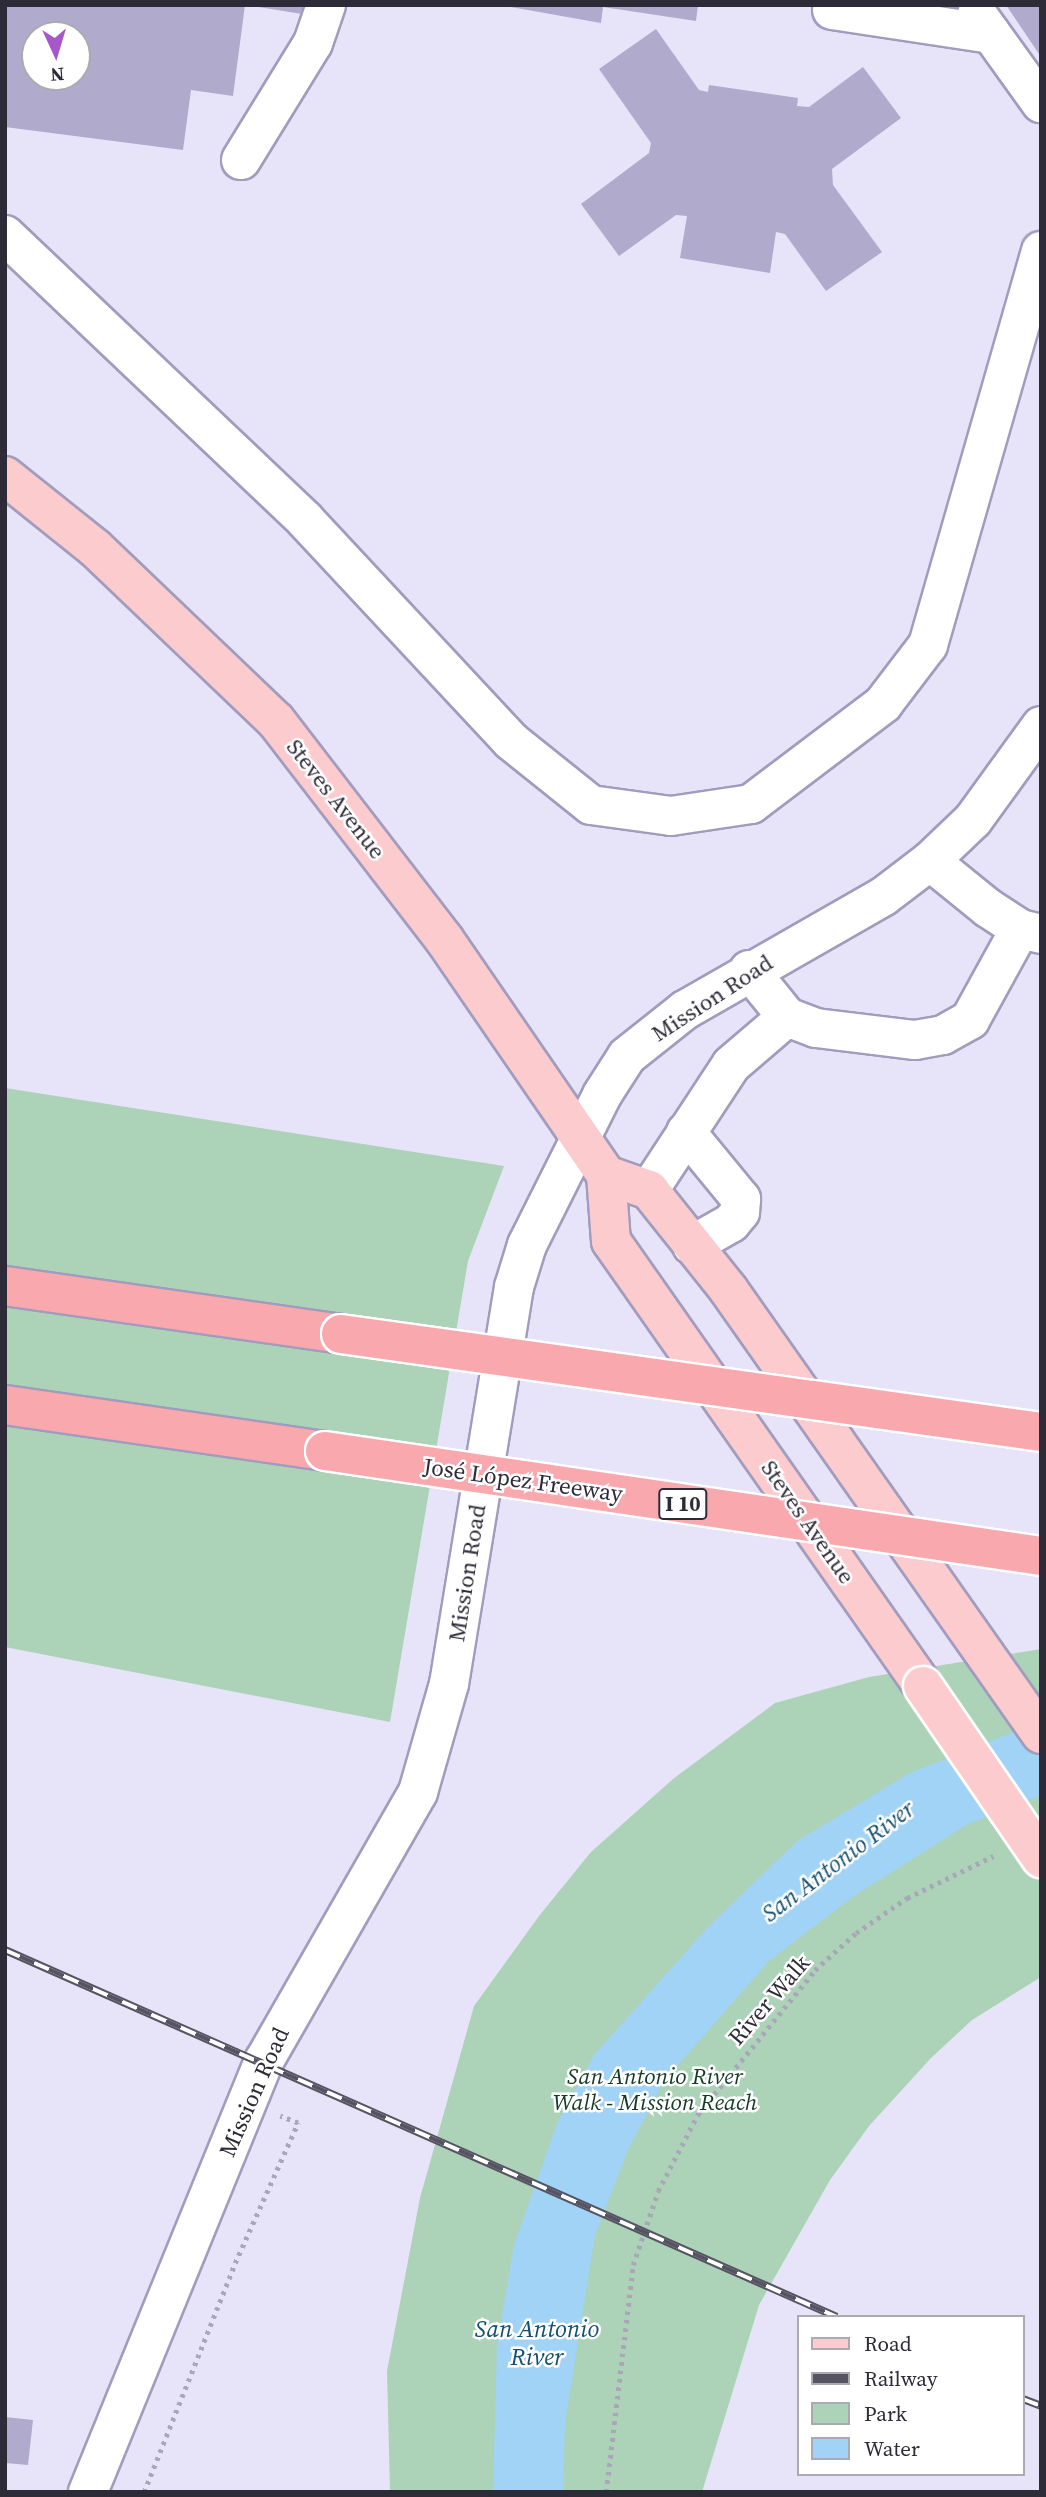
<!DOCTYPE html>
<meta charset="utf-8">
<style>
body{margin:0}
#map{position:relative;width:1046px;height:2497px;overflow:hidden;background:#e7e4f9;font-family:"Source Serif 4",serif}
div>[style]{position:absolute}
.green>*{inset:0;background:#acd2b8}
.water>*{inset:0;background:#a0d3f6}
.building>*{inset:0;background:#b0aacc}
.path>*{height:4.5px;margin-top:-2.25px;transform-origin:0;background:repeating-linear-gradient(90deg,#a9a6b8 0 3.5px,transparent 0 8.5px)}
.roads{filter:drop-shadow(2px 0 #a19cbd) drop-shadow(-2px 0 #a19cbd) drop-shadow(0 2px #a19cbd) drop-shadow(0 -2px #a19cbd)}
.minor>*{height:38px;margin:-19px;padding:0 19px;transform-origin:19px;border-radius:19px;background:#fff}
.major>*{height:38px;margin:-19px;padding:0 19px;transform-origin:19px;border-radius:19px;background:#fbcbce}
.highway>*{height:38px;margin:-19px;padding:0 19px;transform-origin:19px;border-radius:19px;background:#f9a8ae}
.rail>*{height:8px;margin-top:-4px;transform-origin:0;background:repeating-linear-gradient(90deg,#fff 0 16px,#565362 0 32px);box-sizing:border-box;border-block:2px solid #565362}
.bridges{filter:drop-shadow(2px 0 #fff) drop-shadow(-2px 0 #fff) drop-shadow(0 2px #fff) drop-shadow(0 -2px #fff)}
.major-bridge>*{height:38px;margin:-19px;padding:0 19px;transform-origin:19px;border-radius:19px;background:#fbcbce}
.highway-bridge>*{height:38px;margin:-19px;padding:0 19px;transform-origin:19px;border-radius:19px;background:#f9a8ae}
span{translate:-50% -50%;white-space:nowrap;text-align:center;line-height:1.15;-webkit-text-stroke:5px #fff;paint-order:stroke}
.shield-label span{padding:2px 5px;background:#fff;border:2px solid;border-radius:5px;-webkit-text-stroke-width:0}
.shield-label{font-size:21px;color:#2e2b39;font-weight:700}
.street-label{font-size:23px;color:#2e2b39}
.park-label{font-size:23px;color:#143b24;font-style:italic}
.water-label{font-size:24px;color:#124f70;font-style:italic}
.frame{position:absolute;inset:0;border:7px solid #2e2b39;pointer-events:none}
.legend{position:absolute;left:797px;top:2315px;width:228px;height:161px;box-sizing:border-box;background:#fff;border:2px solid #abaab0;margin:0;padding:9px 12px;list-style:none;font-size:21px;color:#2e2b39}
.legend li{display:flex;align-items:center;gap:14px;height:35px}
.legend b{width:35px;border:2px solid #abaab0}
.north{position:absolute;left:21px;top:21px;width:70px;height:70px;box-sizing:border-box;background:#fff;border:2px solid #abaab0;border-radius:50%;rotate:176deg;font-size:19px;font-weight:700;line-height:28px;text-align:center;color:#2e2b39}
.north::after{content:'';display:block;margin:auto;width:24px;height:32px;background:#a757c8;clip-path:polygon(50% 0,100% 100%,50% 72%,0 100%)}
</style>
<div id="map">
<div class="green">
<i style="clip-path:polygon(5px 1088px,504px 1166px,468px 1261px,390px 1722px,5px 1647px)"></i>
<i style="clip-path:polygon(1041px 1649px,1041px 1977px,972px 2020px,931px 2058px,869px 2126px,830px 2180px,759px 2305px,702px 2492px,390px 2492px,387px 2371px,420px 2198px,474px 2006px,539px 1916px,591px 1852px,673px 1779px,775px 1703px,869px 1677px)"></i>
</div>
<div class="water">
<i style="clip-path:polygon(1041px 1721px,1041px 1796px,968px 1824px,854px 1896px,769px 1961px,664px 2081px,628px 2150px,595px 2235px,565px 2423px,563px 2492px,493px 2492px,497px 2344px,514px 2245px,558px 2121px,594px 2055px,708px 1927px,797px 1841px,910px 1773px)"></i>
</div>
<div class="building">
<i style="clip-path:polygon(evenodd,5px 5px,245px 5px,233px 96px,191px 90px,183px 150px,5px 127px,5px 5px,35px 35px,77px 35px,77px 77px,35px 77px,35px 35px)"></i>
<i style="clip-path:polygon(246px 5px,303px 5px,302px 14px)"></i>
<i style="clip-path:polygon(500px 5px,698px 5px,696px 21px,603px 7px,601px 23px)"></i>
<i style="clip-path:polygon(1006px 5px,1041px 5px,1041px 57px)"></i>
<i style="clip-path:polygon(656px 29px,699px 90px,708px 92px,709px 85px,798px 98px,797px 106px,809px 107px,863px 67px,901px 118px,832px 169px,833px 185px,882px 252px,826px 291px,785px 234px,776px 232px,770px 273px,680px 258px,687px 216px,676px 215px,619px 256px,581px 204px,649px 153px,651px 143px,599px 69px)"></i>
<i style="clip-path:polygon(5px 2417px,33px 2420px,28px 2465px,5px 2463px)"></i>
</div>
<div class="path">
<i style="left:144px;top:2492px;width:246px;rotate:-68.3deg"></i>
<i style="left:235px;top:2263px;width:154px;rotate:-65.8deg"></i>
<i style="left:298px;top:2123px;width:19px;rotate:-159deg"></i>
<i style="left:606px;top:2492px;width:229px;rotate:-83.2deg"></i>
<i style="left:633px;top:2265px;width:78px;rotate:-71.3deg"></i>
<i style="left:658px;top:2191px;width:87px;rotate:-62.5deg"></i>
<i style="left:698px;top:2114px;width:186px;rotate:-50.9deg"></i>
<i style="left:815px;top:1970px;width:55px;rotate:-42.1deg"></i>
<i style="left:856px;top:1933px;width:62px;rotate:-34.5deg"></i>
<i style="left:907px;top:1898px;width:96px;rotate:-26deg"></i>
</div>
<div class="roads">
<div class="minor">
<i style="left:832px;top:10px;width:161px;rotate:8.6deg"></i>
<i style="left:977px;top:14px;width:110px;rotate:54.3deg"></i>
<i style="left:241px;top:160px;width:137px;rotate:-58.4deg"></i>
<i style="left:313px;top:43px;width:40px;rotate:-71.1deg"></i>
<i style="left:5px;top:235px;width:414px;rotate:43.5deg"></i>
<i style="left:305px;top:520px;width:302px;rotate:47deg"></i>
<i style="left:511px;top:741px;width:102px;rotate:38.7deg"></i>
<i style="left:591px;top:805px;width:81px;rotate:7.8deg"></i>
<i style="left:671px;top:816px;width:81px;rotate:-8.5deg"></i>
<i style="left:751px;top:804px;width:166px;rotate:-37.1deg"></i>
<i style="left:883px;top:704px;width:74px;rotate:-52.7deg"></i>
<i style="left:928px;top:645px;width:410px;rotate:-74deg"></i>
<i style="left:930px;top:861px;width:75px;rotate:39deg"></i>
<i style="left:988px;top:908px;width:38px;rotate:33deg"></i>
<i style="left:1020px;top:929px;width:22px;rotate:13deg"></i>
<i style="left:749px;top:970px;width:60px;rotate:51deg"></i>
<i style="left:787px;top:1017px;width:31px;rotate:21deg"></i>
<i style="left:816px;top:1028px;width:100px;rotate:6.9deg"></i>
<i style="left:915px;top:1040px;width:28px;rotate:-10deg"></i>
<i style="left:943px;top:1035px;width:31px;rotate:-29deg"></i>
<i style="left:970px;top:1020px;width:104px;rotate:-61.2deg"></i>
<i style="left:686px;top:1132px;width:87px;rotate:50.6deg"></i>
<i style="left:741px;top:1199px;width:13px;rotate:94deg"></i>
<i style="left:740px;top:1212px;width:14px;rotate:129deg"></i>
<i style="left:731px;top:1223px;width:45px;rotate:150.6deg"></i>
<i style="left:649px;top:1190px;width:149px;rotate:-56.7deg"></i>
<i style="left:731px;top:1065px;width:74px;rotate:-40.6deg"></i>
<i style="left:88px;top:2492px;width:466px;rotate:-67.8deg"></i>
<i style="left:264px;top:2061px;width:310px;rotate:-60.2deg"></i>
<i style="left:418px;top:1792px;width:112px;rotate:-74deg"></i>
<i style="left:449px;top:1684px;width:402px;rotate:-80.7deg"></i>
<i style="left:514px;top:1287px;width:44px;rotate:-72.8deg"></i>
<i style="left:527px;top:1245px;width:168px;rotate:-63.4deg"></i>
<i style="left:602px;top:1095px;width:46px;rotate:-57.3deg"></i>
<i style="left:627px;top:1056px;width:74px;rotate:-38.4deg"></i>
<i style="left:685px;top:1010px;width:229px;rotate:-29.8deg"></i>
<i style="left:884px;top:896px;width:58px;rotate:-37.3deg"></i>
<i style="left:930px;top:861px;width:59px;rotate:-43.6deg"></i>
<i style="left:973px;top:820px;width:116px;rotate:-54.1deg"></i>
</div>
<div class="major">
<i style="left:5px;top:476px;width:115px;rotate:38.7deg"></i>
<i style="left:95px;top:548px;width:250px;rotate:43.7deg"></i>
<i style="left:276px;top:721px;width:275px;rotate:52.4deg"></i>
<i style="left:444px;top:939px;width:286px;rotate:55.5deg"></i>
<i style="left:606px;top:1175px;width:66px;rotate:85.7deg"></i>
<i style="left:611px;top:1241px;width:543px;rotate:54.96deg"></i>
<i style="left:606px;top:1175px;width:46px;rotate:19.2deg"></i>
<i style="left:649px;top:1190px;width:127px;rotate:51.4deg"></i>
<i style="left:728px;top:1289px;width:544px;rotate:54.88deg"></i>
</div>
<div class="highway">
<i style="left:5px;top:1286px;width:339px;rotate:8.1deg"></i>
<i style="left:5px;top:1405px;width:323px;rotate:8.2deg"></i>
</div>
</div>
<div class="rail">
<i style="left:5px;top:1950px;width:909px;rotate:23.8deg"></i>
<i style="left:1023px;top:2399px;width:19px;rotate:21deg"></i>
</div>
<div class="bridges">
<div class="major-bridge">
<i style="left:923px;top:1686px;width:209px;rotate:55.5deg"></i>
</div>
<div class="highway-bridge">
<i style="left:341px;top:1334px;width:707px;rotate:7.97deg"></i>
<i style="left:325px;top:1451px;width:724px;rotate:8.34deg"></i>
</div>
</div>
<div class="shield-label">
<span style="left:683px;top:1504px">I 10</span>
</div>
<div class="street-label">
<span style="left:336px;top:799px;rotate:52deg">Steves Avenue</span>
<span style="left:712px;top:998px;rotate:-33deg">Mission Road</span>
<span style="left:523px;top:1480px;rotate:8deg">José López Freeway</span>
<span style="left:808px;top:1522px;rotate:55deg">Steves Avenue</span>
<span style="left:467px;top:1573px;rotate:-81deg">Mission Road</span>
<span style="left:769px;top:2000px;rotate:-49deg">River Walk</span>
<span style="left:254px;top:2092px;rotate:-66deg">Mission Road</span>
</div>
<div class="park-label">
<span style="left:655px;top:2089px">San Antonio River<br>Walk - Mission Reach</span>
</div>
<div class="water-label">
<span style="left:838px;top:1861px;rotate:-37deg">San Antonio River</span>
<span style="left:537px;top:2343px">San Antonio<br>River</span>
</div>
<div class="frame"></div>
<ul class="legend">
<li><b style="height:9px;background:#fbcbce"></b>Road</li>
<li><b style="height:9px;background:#565362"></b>Railway</li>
<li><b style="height:19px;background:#acd2b8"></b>Park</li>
<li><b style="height:19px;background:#a0d3f6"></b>Water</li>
</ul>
<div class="north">N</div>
</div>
